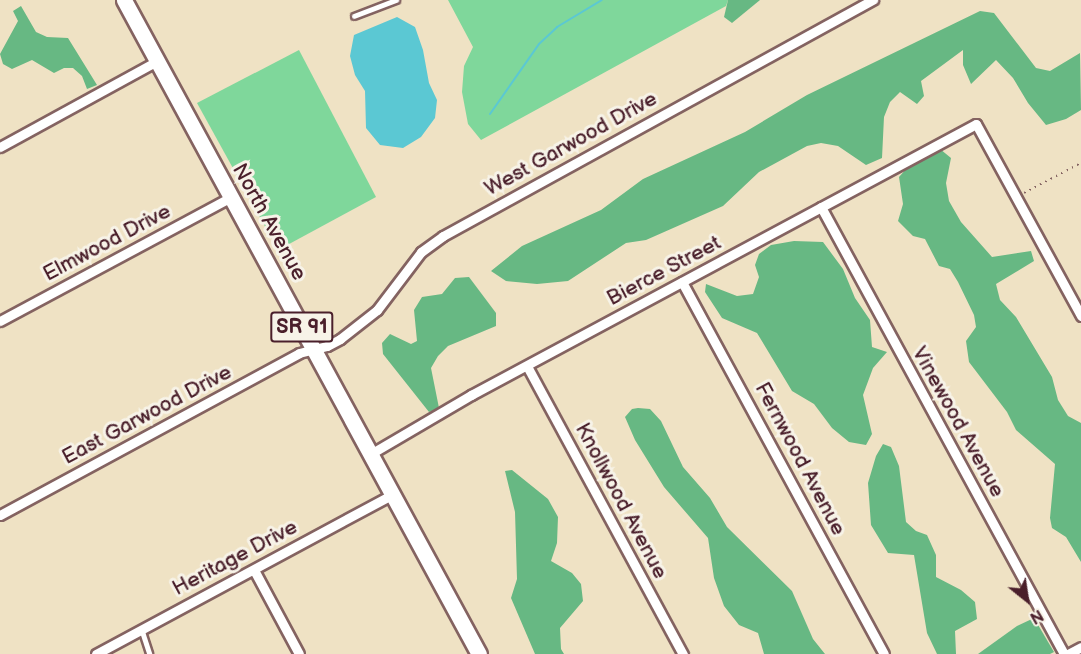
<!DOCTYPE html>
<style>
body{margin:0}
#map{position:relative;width:1081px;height:654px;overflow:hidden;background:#efe2c4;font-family:"Balsamiq Sans",sans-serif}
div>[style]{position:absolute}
.green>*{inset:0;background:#7fd79b}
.forest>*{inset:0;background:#67b883}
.water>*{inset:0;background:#5bc8d3}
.stream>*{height:2px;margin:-1px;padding:0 1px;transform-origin:1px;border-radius:1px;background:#5bc8d3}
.path>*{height:1.5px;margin-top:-0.75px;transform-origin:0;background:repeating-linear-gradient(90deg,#846361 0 1.5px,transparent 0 6px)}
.roads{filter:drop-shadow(2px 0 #846361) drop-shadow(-2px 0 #846361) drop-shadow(0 2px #846361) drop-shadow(0 -2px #846361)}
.lane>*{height:4.5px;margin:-2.25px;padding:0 2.25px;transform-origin:2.25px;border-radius:2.25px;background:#fff}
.street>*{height:9px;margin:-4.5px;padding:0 4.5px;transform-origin:4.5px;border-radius:4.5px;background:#fff}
.primary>*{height:15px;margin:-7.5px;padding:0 7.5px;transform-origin:7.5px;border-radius:7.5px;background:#fff}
span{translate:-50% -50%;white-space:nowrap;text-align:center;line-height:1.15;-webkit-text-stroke:6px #f7f3e8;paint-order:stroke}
.shield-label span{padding:2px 4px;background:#f7f3e8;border:2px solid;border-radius:4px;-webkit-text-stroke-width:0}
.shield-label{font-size:20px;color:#4a1f2b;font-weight:700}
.street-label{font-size:21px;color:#4a1f2b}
.north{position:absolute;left:997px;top:570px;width:60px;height:60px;-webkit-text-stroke:4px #f7f3e8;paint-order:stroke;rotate:150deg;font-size:16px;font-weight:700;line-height:24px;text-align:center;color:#4a1f2b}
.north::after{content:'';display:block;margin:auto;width:21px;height:27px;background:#4a1f2b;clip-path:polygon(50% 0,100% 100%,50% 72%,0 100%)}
</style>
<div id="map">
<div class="green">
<i style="clip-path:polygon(448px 0,728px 0,726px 6px,481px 140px,468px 124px,462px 92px,464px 66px,473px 47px)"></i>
<i style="clip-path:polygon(299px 50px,376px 197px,278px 250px,197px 103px)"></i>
</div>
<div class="forest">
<i style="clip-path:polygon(728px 0,760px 0,732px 23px,724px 17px)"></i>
<i style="clip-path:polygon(21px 6px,36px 32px,47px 37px,68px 38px,97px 85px,87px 89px,82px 76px,73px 68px,64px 68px,54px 73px,32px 60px,12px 69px,3px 64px,0 54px,18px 21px,13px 11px)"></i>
<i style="clip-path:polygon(980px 11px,994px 13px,1036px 68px,1050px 71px,1080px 53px,1081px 110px,1066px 119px,1046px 125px,1028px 103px,1013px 78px,996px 60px,971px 84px,963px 65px,963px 50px,921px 81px,924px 96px,917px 104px,900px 92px,890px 102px,884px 117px,882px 158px,866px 165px,838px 146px,821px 143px,807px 146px,759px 172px,723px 206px,646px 240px,626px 243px,568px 281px,537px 284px,506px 281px,491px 271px,522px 246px,601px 210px,643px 179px,745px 132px,807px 95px)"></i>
<i style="clip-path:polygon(940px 149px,951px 158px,946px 183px,949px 201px,961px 222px,992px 257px,1031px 251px,1034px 261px,996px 284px,1000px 300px,1016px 317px,1052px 377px,1058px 400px,1068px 416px,1081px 423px,1081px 562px,1066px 537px,1052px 528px,1050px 518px,1055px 464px,1016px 430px,1007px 412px,969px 362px,966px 341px,976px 327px,974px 315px,958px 282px,950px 269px,939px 266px,925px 239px,913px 236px,898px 221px,903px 204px,899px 177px,907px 168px)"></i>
<i style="clip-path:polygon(794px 241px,823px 242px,843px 269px,855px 298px,870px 320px,872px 347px,887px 352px,873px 368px,863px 395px,872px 434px,866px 445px,849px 442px,832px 428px,814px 404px,792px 391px,757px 333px,722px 318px,705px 292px,706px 284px,737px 296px,753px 294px,759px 277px,755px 265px,759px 254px,771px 245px)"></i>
<i style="clip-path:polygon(469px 277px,496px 313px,496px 326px,448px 346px,438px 356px,431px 368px,439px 408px,429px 412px,383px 354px,382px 343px,390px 334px,411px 344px,417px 341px,414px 310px,422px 297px,442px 294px,455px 278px)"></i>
<i style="clip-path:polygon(638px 408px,650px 409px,661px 421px,683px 467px,710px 498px,727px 527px,792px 591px,813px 639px,825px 654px,764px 654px,758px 633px,739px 625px,724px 606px,714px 578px,708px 538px,664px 487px,635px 440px,625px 417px,632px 409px)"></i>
<i style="clip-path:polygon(883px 444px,891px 447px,899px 466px,906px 522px,916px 531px,927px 535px,936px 555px,936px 577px,961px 590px,975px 602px,977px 619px,955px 631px,956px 654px,937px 654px,927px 633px,914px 555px,888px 553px,871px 525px,868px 483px,876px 456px)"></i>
<i style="clip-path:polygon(512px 470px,548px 499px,558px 517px,557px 543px,551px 561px,572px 573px,581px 584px,583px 601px,560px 628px,561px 649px,564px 654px,535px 654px,511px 598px,517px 579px,515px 512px,505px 471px)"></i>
<i style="clip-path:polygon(1034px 618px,1054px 652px,1050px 654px,978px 654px,1017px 626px)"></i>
</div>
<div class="water">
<i style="clip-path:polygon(397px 17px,415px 27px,423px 50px,429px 83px,437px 100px,435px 118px,421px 137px,403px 148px,380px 145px,366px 128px,365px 91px,355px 75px,350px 56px,354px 35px)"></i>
</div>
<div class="stream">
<i style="left:490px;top:114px;width:85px;rotate:-55deg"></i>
<i style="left:539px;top:44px;width:25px;rotate:-43deg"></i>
<i style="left:557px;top:27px;width:52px;rotate:-31deg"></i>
</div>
<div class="path">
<i style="left:1024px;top:193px;width:64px;rotate:-27.8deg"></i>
</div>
<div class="roads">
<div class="lane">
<i style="left:354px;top:16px;width:45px;rotate:-20.9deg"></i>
<i style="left:142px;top:630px;width:25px;rotate:72deg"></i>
</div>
<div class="street">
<i style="left:0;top:147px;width:179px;rotate:-28.7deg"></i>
<i style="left:821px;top:207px;width:509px;rotate:61.47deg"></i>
<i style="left:682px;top:282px;width:423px;rotate:61.5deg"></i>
<i style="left:0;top:321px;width:262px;rotate:-28.2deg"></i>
<i style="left:527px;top:366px;width:328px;rotate:61.6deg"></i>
<i style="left:372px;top:453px;width:115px;rotate:-30.4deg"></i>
<i style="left:471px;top:395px;width:573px;rotate:-28.22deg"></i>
<i style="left:976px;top:124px;width:219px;rotate:61.3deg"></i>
<i style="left:0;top:515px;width:340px;rotate:-28.4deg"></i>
<i style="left:299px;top:353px;width:29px;rotate:-14deg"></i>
<i style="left:327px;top:346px;width:15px;rotate:-28deg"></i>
<i style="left:340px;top:339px;width:47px;rotate:-38.1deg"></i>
<i style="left:377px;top:310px;width:73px;rotate:-52.8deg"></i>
<i style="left:421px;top:252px;width:27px;rotate:-36deg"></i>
<i style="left:443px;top:236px;width:491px;rotate:-28.8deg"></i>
<i style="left:254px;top:570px;width:95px;rotate:61.8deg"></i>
<i style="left:96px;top:654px;width:335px;rotate:-28.3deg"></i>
<i style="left:1068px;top:654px;width:15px;rotate:-28deg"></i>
</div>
<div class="primary">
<i style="left:124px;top:0;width:744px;rotate:61.51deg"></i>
</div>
</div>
<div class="shield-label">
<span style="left:302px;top:327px">SR 91</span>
</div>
<div class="street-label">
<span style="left:571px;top:144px;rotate:-29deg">West Garwood Drive</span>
<span style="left:269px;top:222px;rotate:61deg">North Avenue</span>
<span style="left:107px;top:243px;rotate:-28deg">Elmwood Drive</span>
<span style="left:664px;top:271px;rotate:-28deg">Bierce Street</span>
<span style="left:147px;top:415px;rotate:-28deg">East Garwood Drive</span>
<span style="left:958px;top:422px;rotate:61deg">Vinewood Avenue</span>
<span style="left:800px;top:459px;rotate:62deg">Fernwood Avenue</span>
<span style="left:621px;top:501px;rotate:62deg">Knollwood Avenue</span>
<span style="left:235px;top:558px;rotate:-28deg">Heritage Drive</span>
</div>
<div class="north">N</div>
</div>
